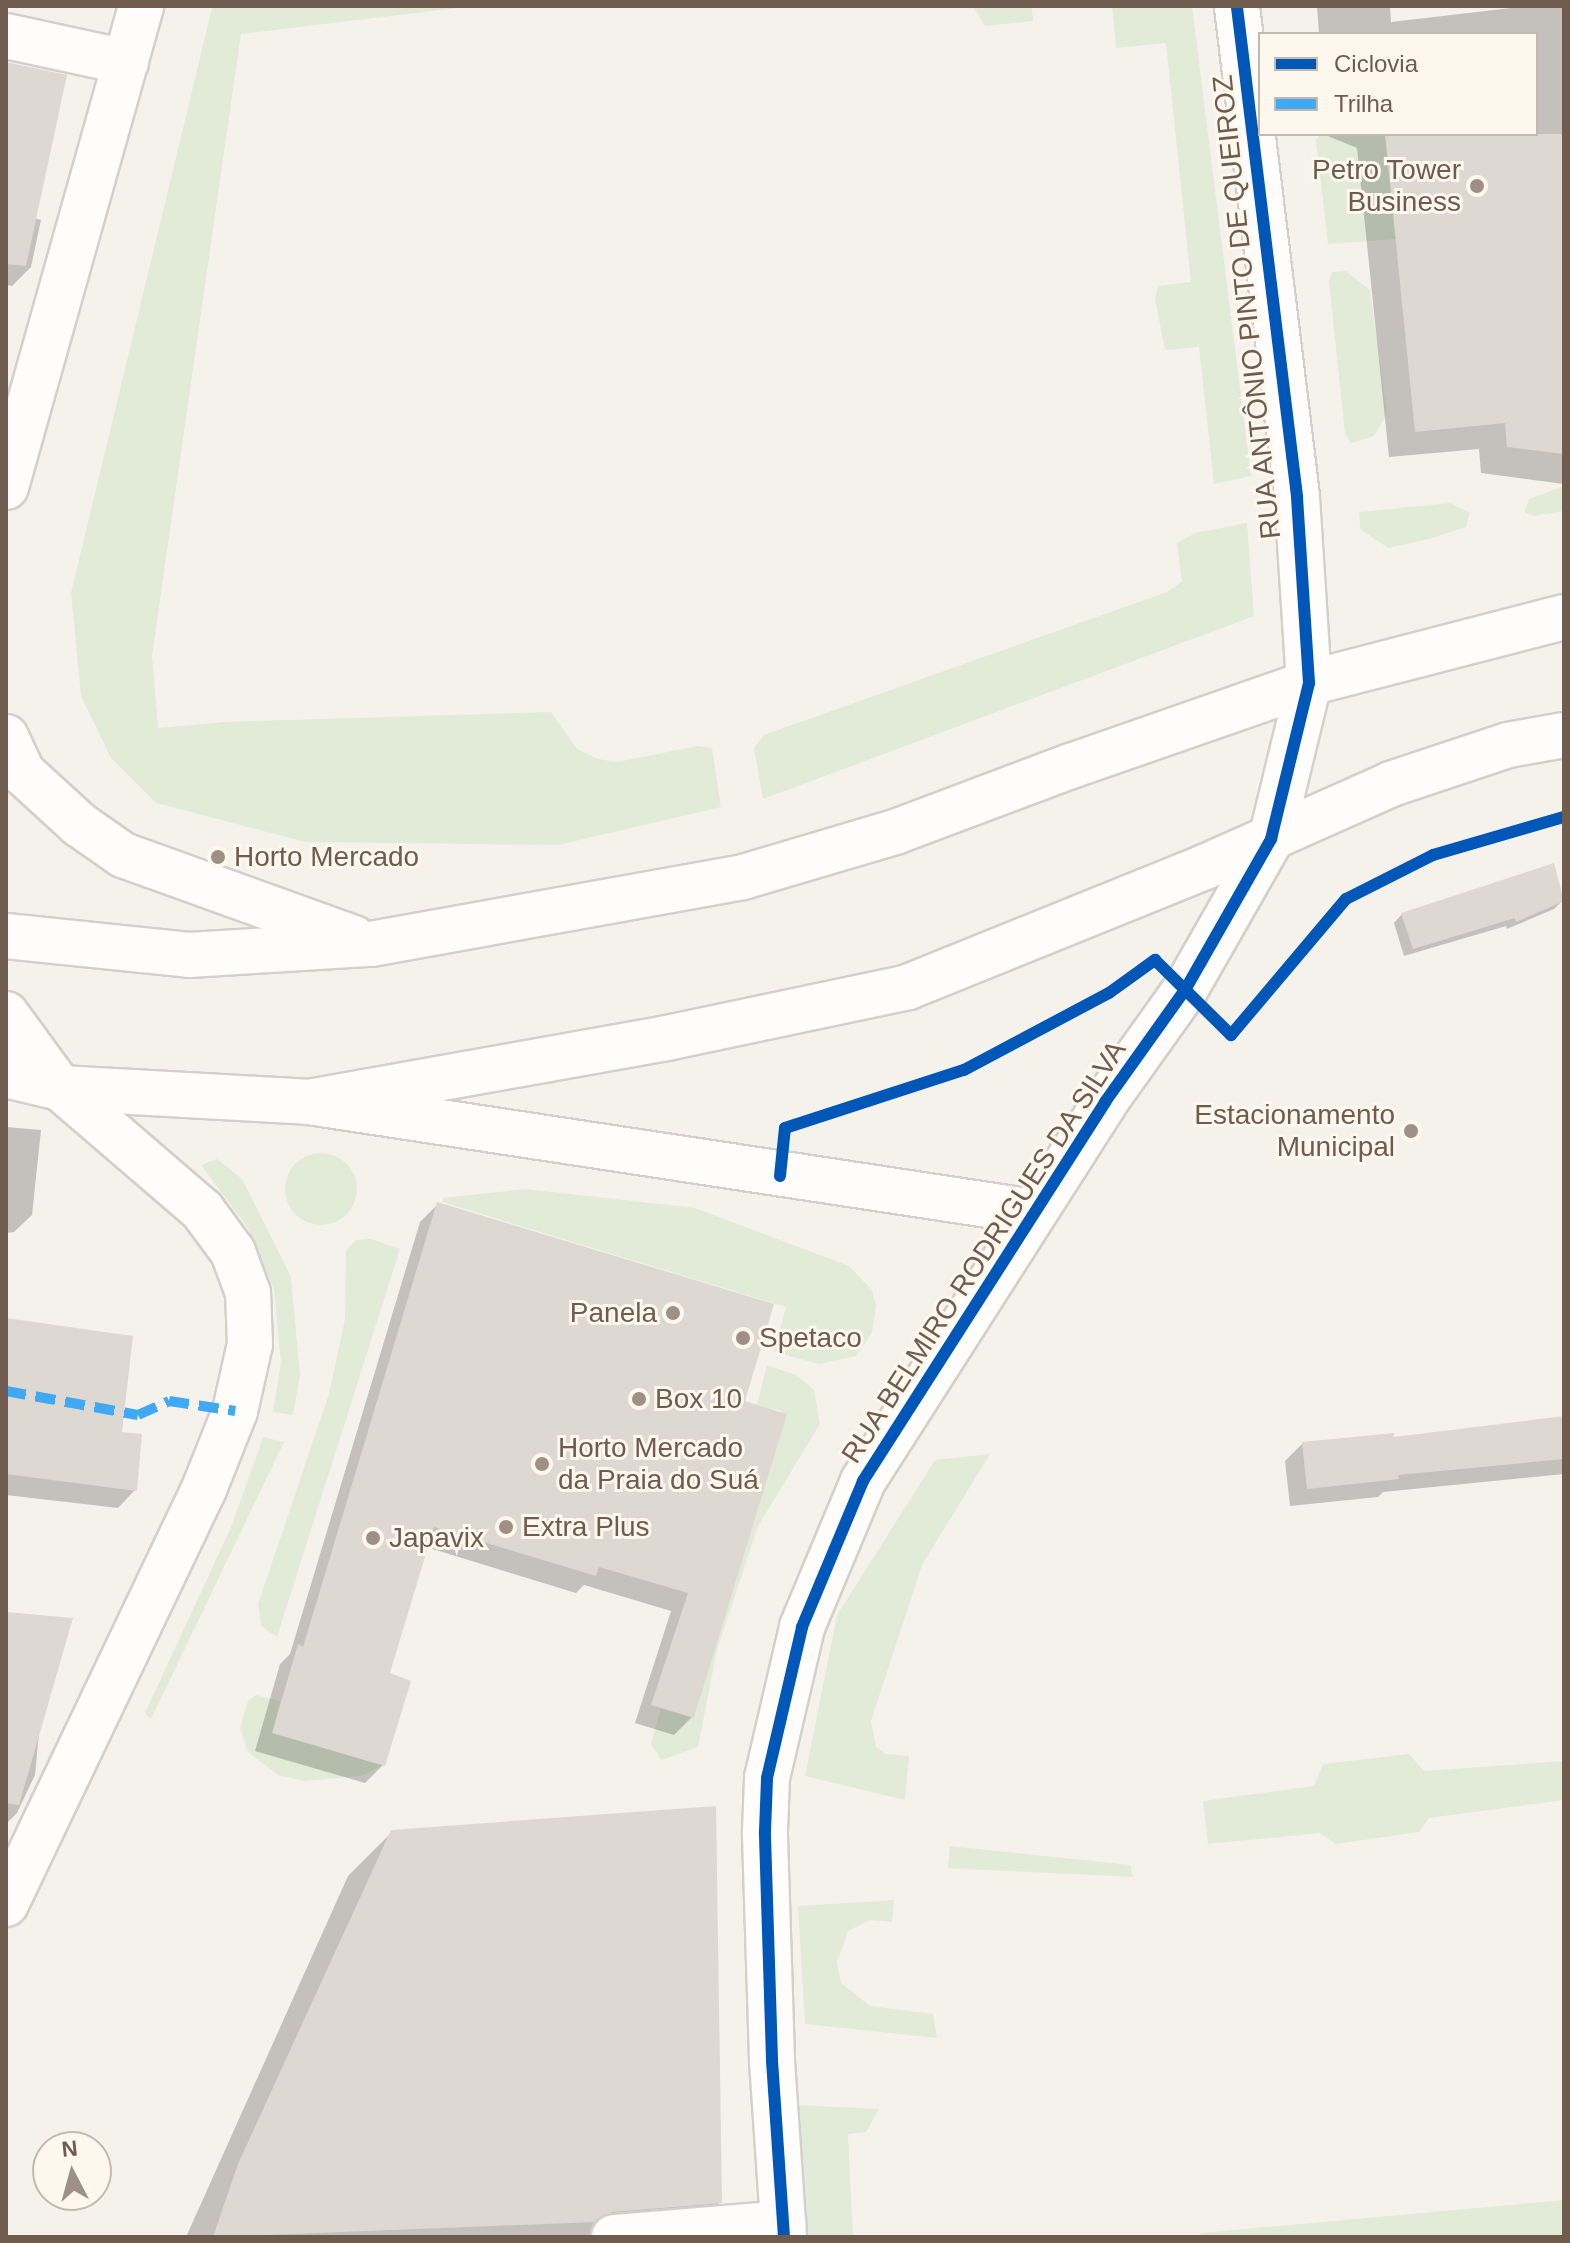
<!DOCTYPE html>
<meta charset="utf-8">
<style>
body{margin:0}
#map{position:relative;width:1570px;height:2243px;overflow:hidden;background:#f5f2ec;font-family:Helvetica,sans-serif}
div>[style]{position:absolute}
.green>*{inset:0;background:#e2ebd8}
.round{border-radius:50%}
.shadow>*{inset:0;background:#0003}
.building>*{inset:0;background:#ded8d2}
.roads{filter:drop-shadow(2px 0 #d4cfca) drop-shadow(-2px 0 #d4cfca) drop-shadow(0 2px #d4cfca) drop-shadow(0 -2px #d4cfca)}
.street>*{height:44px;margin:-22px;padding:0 22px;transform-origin:22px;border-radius:22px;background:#fefdfc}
.secondary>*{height:44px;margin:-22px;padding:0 22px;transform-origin:22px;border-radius:22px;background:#fefdfc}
.quiet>*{height:10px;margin-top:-5px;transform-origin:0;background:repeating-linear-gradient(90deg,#3fa9f5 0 20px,transparent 0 30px)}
.cycleway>*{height:12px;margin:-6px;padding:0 6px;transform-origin:6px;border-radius:6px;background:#0057b8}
.dots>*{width:22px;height:22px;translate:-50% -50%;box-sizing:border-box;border:4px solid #fdf7ee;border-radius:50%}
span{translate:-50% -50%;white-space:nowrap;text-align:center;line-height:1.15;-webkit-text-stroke:6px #fdf7ee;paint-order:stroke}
.poi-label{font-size:28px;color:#705c4f}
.right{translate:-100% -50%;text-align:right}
.left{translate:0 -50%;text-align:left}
.street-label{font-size:28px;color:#705c4f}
.frame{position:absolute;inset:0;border:8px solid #705c4f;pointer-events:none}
.legend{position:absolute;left:1258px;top:32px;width:280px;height:104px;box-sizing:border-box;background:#fdf7ee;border:2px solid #c5b9ae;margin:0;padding:10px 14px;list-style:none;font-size:24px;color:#705c4f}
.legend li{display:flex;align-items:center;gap:16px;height:40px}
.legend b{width:40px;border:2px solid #c5b9ae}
.north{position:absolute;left:32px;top:2131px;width:80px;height:80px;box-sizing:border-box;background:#fdf7ee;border:2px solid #c5b9ae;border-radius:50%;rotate:354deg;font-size:22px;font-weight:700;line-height:32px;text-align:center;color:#705c4f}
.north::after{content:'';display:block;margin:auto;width:28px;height:36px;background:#9f9086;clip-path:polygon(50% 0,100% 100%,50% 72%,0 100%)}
</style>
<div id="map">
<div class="green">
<i style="clip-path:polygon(229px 6px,473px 6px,241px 34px,152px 656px,158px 728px,224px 722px,551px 712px,577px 749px,598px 759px,617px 762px,698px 746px,712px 748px,721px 807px,558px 845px,306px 842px,156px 803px,111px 758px,81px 696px,71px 593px,212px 8px)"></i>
<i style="clip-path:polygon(973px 6px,1032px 6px,1033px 21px,985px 26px)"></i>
<i style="clip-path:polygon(1112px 6px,1192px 6px,1251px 476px,1214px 484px,1199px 347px,1165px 350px,1155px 299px,1158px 286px,1191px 282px,1166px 43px,1116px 48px)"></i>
<i style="clip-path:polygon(1320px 134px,1385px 134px,1396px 239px,1328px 244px,1316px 140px)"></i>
<i style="clip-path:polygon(1346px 271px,1370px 290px,1387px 414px,1374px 436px,1351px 443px,1345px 434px,1329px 281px,1332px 272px)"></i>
<i style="clip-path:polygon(1564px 486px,1564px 511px,1533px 516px,1525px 512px,1529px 499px)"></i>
<i style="clip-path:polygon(1451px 503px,1470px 513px,1466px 527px,1429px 539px,1388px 548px,1360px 529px,1359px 512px)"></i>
<i style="clip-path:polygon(1247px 523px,1254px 616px,763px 799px,754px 748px,764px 735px,1167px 592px,1182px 582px,1177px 543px,1195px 533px)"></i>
<i class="round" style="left:285px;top:1153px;width:72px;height:72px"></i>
<i style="clip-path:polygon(217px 1159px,242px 1179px,291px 1277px,300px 1375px,293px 1415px,273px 1412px,281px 1363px,274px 1290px,248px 1228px,201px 1165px)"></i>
<i style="clip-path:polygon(525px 1189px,695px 1208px,849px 1266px,872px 1290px,876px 1306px,872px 1333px,856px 1356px,819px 1364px,774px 1352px,786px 1307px,442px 1202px,443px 1198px)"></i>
<i style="clip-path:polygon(371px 1239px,400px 1249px,277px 1637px,261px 1626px,258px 1604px,329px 1394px,345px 1319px,346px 1250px,356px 1240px)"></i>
<i style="clip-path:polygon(767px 1365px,796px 1375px,814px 1390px,820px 1424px,758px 1526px,717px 1650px,698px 1747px,661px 1760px,651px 1744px,661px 1708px,695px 1716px,782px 1411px,757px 1405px)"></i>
<i style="clip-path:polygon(263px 1437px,284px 1442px,151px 1719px,145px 1713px,232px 1525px)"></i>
<i style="clip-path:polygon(990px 1454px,922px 1565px,871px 1721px,876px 1747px,886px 1754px,909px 1756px,905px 1800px,805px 1776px,837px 1615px,935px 1460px)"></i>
<i style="clip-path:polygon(404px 1682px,383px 1765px,361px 1776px,304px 1781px,278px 1775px,248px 1752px,240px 1728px,248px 1701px,256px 1695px,280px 1701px,273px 1731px,373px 1763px)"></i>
<i style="clip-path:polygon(1409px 1754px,1424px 1771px,1564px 1761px,1564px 1800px,1429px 1818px,1419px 1832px,1336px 1844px,1320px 1833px,1208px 1844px,1203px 1801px,1314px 1786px,1323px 1764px)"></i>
<i style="clip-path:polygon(950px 1846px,1130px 1865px,1133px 1877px,948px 1868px)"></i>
<i style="clip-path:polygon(894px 1900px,892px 1922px,870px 1920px,848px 1931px,837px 1962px,841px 1983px,870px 2006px,933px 2014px,937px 2038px,805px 2024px,798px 1906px)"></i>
<i style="clip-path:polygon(798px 2105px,879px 2109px,866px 2132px,848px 2134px,853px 2237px,808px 2237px)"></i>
<i style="clip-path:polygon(1564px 2200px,1564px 2237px,1200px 2237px,1200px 2233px)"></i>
</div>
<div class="shadow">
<i style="clip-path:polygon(1317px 6px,1390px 6px,1391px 22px,1528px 6px,1564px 6px,1564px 484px,1481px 473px,1479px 449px,1389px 457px,1357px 148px,1323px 134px,1536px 134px,1536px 34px,1319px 34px)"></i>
<i style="clip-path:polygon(6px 64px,34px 218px,41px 220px,31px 267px,12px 286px,6px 285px)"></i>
<i style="clip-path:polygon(1563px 900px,1554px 909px,1507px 929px,1506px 926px,1404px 956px,1394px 923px,1402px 914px)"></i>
<i style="clip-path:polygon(6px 1127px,41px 1130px,32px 1215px,14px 1232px,6px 1233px)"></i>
<i style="clip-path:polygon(438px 1204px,742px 1403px,692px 1717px,674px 1735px,635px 1723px,671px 1611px,584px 1585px,576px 1593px,426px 1547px,388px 1675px,383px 1765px,365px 1783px,255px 1751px,280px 1664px,290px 1654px,420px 1222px)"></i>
<i style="clip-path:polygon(6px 1320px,120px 1434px,135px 1490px,118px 1508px,6px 1495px)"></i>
<i style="clip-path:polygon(1564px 1418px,1564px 1474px,1383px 1492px,1378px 1497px,1290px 1506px,1285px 1461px,1303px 1443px,1392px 1439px)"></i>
<i style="clip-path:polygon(6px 1613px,40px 1723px,35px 1775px,17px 1813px,6px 1824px)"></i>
<i style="clip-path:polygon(392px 1832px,720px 2202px,685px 2237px,186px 2237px,348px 1876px)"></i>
</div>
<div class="building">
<i style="clip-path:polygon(6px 62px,67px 75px,26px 266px,6px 264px)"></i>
<i style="clip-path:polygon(1385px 134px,1564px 134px,1564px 454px,1507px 447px,1505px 423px,1415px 432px)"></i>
<i style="clip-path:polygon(1554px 863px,1564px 901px,1516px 922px,1515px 918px,1413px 949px,1401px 913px)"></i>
<i style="clip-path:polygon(437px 1202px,774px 1304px,745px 1401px,787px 1414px,694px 1718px,651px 1705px,688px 1593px,599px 1567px,596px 1576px,434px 1527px,390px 1673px,411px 1681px,385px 1766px,272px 1733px,298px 1644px,303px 1647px)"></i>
<i style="clip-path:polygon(6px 1318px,133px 1336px,122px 1432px,142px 1434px,137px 1491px,6px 1474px)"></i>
<i style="clip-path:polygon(1564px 1416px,1564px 1459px,1398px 1475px,1399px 1479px,1307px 1489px,1302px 1442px,1394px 1433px,1394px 1437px)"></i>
<i style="clip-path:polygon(6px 1612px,73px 1618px,19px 1805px,6px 1803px)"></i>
<i style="clip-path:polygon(716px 1806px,722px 2203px,612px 2212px,595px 2222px,213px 2237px,238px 2164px,391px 1830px)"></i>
</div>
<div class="roads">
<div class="street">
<i style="left:6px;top:36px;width:123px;rotate:12.2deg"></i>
<i style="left:315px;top:1103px;width:727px;rotate:8.62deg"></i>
<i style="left:6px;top:1904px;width:460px;rotate:-64.5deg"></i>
<i style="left:204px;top:1489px;width:84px;rotate:-68.3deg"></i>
<i style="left:235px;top:1411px;width:69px;rotate:-77.4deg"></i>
<i style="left:250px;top:1344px;width:51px;rotate:-92.2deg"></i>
<i style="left:248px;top:1293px;width:44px;rotate:-110.1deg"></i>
<i style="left:233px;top:1252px;width:52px;rotate:-126.4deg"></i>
<i style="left:202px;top:1210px;width:187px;rotate:-139.3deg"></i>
<i style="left:614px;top:2237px;width:170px;rotate:-4.7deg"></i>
<i style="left:784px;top:2237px;width:178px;rotate:-93.9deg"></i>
<i style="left:772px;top:2059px;width:228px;rotate:-91.8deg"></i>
<i style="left:765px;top:1831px;width:53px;rotate:-87.8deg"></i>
<i style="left:767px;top:1778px;width:155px;rotate:-76.9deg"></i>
<i style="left:802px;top:1627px;width:158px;rotate:-67.3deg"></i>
<i style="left:863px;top:1481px;width:450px;rotate:-57.4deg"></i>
<i style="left:1105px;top:1102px;width:138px;rotate:-54.5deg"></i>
<i style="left:1185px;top:990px;width:174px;rotate:-60.3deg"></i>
<i style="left:1271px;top:839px;width:161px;rotate:-76.3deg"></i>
<i style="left:1309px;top:683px;width:187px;rotate:-93.7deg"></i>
<i style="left:1297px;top:496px;width:494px;rotate:-97deg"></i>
</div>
<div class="secondary">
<i style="left:6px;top:487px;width:500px;rotate:-74.3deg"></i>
<i style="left:6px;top:737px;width:40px;rotate:65deg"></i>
<i style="left:23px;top:773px;width:77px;rotate:42.4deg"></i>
<i style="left:80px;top:825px;width:52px;rotate:34.9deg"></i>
<i style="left:123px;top:855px;width:245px;rotate:19.8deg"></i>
<i style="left:6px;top:936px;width:184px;rotate:5.9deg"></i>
<i style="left:189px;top:955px;width:182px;rotate:-3.5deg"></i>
<i style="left:371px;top:944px;width:378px;rotate:-10.2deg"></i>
<i style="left:743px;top:877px;width:159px;rotate:-16.5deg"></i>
<i style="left:895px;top:832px;width:188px;rotate:-20.6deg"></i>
<i style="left:1071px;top:766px;width:252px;rotate:-19.2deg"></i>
<i style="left:1309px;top:683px;width:263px;rotate:-14.5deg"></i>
<i style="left:6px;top:1014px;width:92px;rotate:53.9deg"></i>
<i style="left:6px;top:1075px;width:56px;rotate:13.5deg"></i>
<i style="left:60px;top:1088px;width:248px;rotate:3.2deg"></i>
<i style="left:308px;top:1102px;width:365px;rotate:-10.1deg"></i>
<i style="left:667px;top:1038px;width:246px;rotate:-11.9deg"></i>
<i style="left:908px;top:987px;width:320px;rotate:-22deg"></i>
<i style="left:1205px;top:867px;width:204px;rotate:-24deg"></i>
<i style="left:1391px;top:784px;width:123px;rotate:-18.4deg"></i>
<i style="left:1508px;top:745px;width:57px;rotate:-10.1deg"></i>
</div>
</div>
<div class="quiet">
<i style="left:6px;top:1391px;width:134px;rotate:10.3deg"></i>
<i style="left:138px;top:1415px;width:34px;rotate:-24deg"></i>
<i style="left:169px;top:1401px;width:67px;rotate:8.6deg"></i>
</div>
<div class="cycleway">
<i style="left:780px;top:1176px;width:48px;rotate:-84.1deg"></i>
<i style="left:785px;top:1128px;width:188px;rotate:-18deg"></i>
<i style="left:964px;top:1070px;width:164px;rotate:-28deg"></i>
<i style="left:1109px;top:993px;width:57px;rotate:-35.7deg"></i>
<i style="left:1155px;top:960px;width:107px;rotate:44.6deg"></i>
<i style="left:1231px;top:1035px;width:178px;rotate:-49.8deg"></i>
<i style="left:1346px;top:899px;width:97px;rotate:-26.8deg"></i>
<i style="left:1433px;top:855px;width:136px;rotate:-16.2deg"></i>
<i style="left:784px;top:2237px;width:178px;rotate:-93.9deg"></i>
<i style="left:772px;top:2059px;width:228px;rotate:-91.8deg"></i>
<i style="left:765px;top:1831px;width:53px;rotate:-87.8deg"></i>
<i style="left:767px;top:1778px;width:155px;rotate:-76.9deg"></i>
<i style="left:802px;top:1627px;width:158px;rotate:-67.3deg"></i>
<i style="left:863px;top:1481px;width:450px;rotate:-57.4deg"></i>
<i style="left:1105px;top:1102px;width:138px;rotate:-54.5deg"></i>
<i style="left:1185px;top:990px;width:174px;rotate:-60.3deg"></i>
<i style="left:1271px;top:839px;width:161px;rotate:-76.3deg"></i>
<i style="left:1309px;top:683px;width:187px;rotate:-93.7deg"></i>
<i style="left:1297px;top:496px;width:494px;rotate:-97deg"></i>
</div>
<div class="dots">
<i style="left:1477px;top:186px;background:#9f9086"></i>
<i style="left:218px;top:857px;background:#9f9086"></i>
<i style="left:1411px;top:1131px;background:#9f9086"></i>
<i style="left:673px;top:1313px;background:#9f9086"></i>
<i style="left:743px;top:1338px;background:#9f9086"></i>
<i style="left:639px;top:1399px;background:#9f9086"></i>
<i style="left:542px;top:1464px;background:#9f9086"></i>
<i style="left:506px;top:1527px;background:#9f9086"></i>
<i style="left:373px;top:1538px;background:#9f9086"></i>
</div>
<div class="poi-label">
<span class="right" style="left:1461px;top:186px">Petro Tower<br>Business</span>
<span class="left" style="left:234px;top:857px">Horto Mercado</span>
<span class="right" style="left:1395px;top:1131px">Estacionamento<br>Municipal</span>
<span class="right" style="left:657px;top:1313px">Panela</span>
<span class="left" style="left:759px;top:1338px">Spetaco</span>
<span class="left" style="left:655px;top:1399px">Box 10</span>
<span class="left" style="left:558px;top:1464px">Horto Mercado<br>da Praia do Suá</span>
<span class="left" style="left:522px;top:1527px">Extra Plus</span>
<span class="left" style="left:389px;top:1538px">Japavix</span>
</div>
<div class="street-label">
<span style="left:1247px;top:307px;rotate:-96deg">RUA ANTÔNIO PINTO DE QUEIROZ</span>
<span style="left:984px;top:1252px;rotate:-57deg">RUA BELMIRO RODRIGUES DA SILVA</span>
</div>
<div class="frame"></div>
<ul class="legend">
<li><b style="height:10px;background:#0057b8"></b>Ciclovia</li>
<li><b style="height:10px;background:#3fa9f5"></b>Trilha</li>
</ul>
<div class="north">N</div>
</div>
